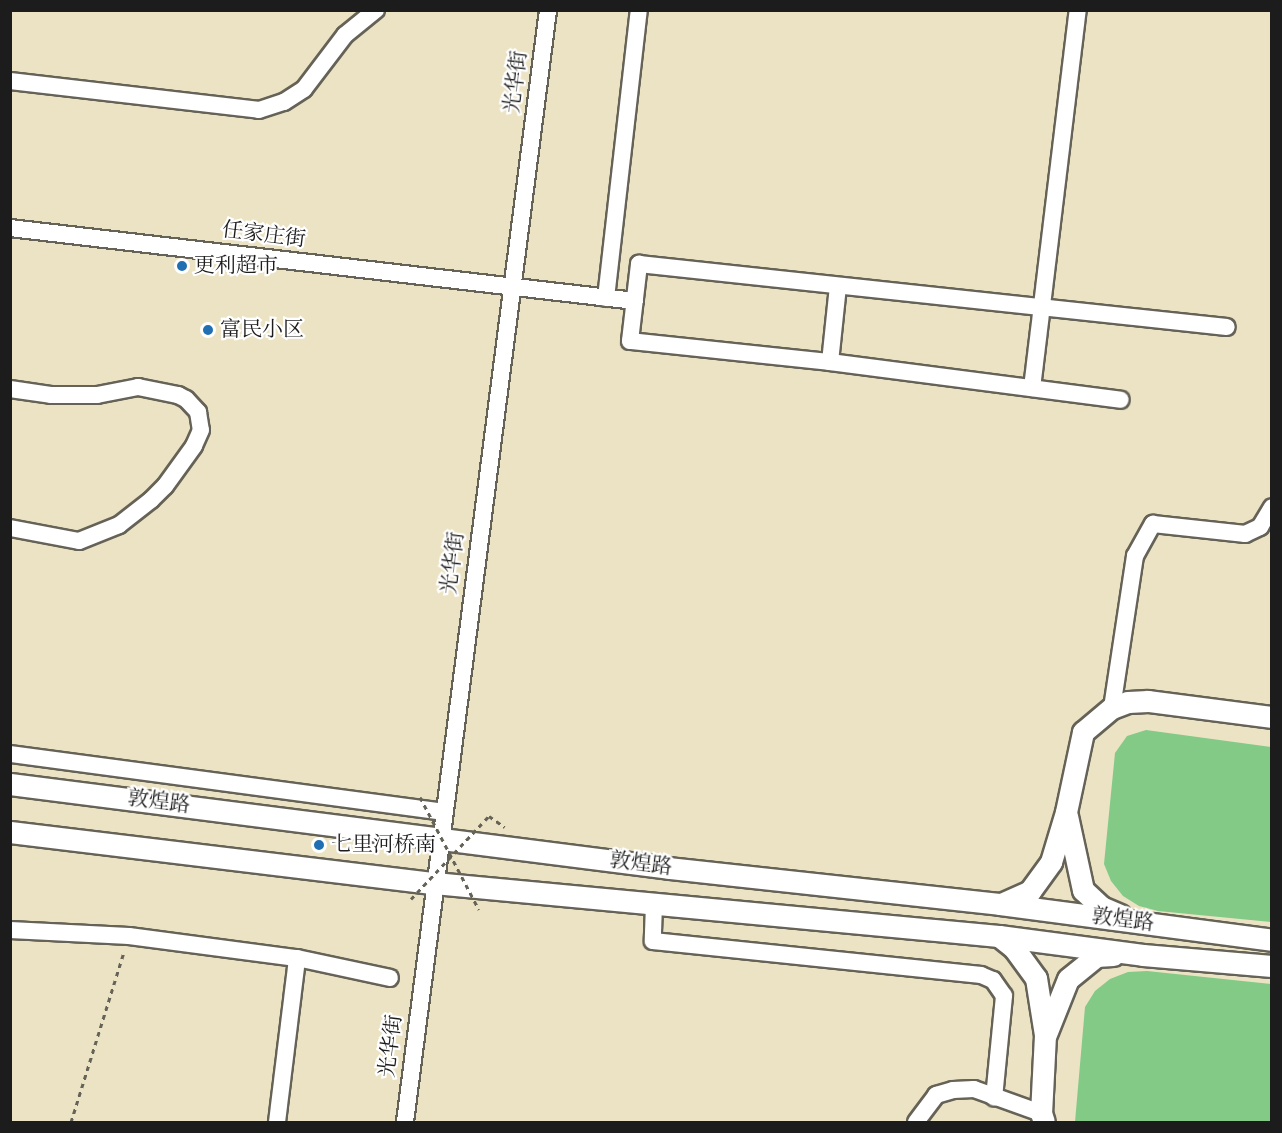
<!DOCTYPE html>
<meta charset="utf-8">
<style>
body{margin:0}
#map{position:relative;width:1282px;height:1133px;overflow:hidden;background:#ece3c4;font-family:"IM FELL Double Pica","Noto Serif SC",serif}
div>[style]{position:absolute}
.green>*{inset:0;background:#82ca86}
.path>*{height:3px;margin-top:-1.5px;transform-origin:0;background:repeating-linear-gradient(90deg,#656257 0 4.5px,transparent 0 9px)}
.roads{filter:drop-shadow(2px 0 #656257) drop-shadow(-2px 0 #656257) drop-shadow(0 2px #656257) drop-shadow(0 -2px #656257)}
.minor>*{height:16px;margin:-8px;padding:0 8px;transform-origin:8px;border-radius:8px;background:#fff}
.major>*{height:21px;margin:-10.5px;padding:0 10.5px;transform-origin:10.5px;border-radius:10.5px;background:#fff}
.path-bridge>*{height:3px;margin-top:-1.5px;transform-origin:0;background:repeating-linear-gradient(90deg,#656257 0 4.5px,transparent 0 9px)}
.dots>*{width:16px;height:16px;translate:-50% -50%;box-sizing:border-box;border:3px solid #fff;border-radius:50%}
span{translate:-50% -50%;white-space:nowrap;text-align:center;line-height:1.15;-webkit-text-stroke:4.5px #fff;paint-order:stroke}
.street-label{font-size:21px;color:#1c1c1c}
.poi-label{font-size:21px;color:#1c1c1c}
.left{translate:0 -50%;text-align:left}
.frame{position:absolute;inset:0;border:12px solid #1c1c1c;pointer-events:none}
</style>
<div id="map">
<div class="green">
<i style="clip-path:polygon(1146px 730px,1271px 747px,1271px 922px,1158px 911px,1139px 906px,1123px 896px,1111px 881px,1104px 864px,1115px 753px,1127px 736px)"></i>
<i style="clip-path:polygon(1147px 971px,1271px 984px,1271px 1122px,1075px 1122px,1085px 1007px,1095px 991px,1110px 979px,1128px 972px)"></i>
</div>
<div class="path">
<i style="left:489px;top:816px;width:19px;rotate:35deg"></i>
<i style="left:71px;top:1122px;width:178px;rotate:-72.7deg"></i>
</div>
<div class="roads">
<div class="minor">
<i style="left:10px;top:81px;width:251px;rotate:6.6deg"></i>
<i style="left:259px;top:110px;width:26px;rotate:-18deg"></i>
<i style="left:284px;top:102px;width:24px;rotate:-33deg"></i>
<i style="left:304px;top:89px;width:68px;rotate:-52.8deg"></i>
<i style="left:345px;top:35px;width:40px;rotate:-39deg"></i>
<i style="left:10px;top:228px;width:629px;rotate:6.66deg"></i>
<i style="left:838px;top:286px;width:76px;rotate:96deg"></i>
<i style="left:830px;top:362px;width:201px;rotate:-174deg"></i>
<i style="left:630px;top:341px;width:78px;rotate:-83.3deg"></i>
<i style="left:639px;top:264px;width:591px;rotate:6.12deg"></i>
<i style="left:606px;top:298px;width:290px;rotate:-83.5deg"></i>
<i style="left:830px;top:362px;width:293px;rotate:7.4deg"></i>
<i style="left:1032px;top:388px;width:381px;rotate:-83.1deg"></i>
<i style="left:10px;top:389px;width:41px;rotate:8.3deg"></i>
<i style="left:51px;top:395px;width:46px"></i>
<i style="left:97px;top:395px;width:42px;rotate:-11deg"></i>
<i style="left:138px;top:387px;width:41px;rotate:11.3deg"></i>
<i style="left:178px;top:395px;width:9px;rotate:27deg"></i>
<i style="left:186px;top:399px;width:18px;rotate:47deg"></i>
<i style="left:198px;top:412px;width:18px;rotate:81deg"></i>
<i style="left:201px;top:430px;width:17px;rotate:114deg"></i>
<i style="left:194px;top:446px;width:49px;rotate:125.9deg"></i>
<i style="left:165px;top:486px;width:20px;rotate:135deg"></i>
<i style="left:151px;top:500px;width:41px;rotate:142deg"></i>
<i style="left:119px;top:525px;width:43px;rotate:158.2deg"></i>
<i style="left:79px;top:541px;width:70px;rotate:-169.3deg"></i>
<i style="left:1112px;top:708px;width:154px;rotate:-81.4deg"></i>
<i style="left:1135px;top:556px;width:37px;rotate:-61deg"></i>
<i style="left:1153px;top:524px;width:93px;rotate:6.2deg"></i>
<i style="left:1245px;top:534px;width:17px;rotate:-25deg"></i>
<i style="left:1260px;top:527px;width:23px;rotate:-59deg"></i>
<i style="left:10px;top:754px;width:438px;rotate:7.6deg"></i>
<i style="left:654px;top:904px;width:37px;rotate:92deg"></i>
<i style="left:653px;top:941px;width:330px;rotate:5.9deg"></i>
<i style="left:981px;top:975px;width:13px;rotate:23deg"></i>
<i style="left:993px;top:980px;width:19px;rotate:55deg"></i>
<i style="left:1004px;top:996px;width:102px;rotate:95.6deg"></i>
<i style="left:10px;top:930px;width:119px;rotate:2.9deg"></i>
<i style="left:129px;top:936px;width:169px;rotate:7.5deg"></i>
<i style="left:297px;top:958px;width:95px;rotate:12.1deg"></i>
<i style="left:277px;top:1122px;width:165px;rotate:-83deg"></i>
<i style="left:405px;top:1122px;width:1121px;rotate:-82.67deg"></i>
<i style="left:916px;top:1122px;width:34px;rotate:-53deg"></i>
<i style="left:936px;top:1095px;width:18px;rotate:-16deg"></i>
<i style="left:953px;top:1090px;width:21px;rotate:-3deg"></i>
<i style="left:974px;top:1089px;width:71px;rotate:19.7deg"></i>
</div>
<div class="major">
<i style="left:10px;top:784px;width:664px;rotate:7.26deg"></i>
<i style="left:669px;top:868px;width:333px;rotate:6.2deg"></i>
<i style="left:1000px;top:904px;width:274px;rotate:7.5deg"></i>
<i style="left:1067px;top:816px;width:76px;rotate:77.8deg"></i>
<i style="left:1083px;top:890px;width:25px;rotate:43deg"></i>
<i style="left:1101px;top:907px;width:21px;rotate:23deg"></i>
<i style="left:10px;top:832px;width:427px;rotate:6.9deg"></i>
<i style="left:434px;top:883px;width:567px;rotate:5.36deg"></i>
<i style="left:999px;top:936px;width:145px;rotate:7.5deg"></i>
<i style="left:1143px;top:955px;width:129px;rotate:4.9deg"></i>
<i style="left:1001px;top:904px;width:32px;rotate:-24deg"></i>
<i style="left:1030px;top:891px;width:36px;rotate:-54deg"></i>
<i style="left:1051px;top:862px;width:52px;rotate:-73.3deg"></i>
<i style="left:1066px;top:812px;width:82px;rotate:-78deg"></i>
<i style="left:1083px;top:732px;width:38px;rotate:-40deg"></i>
<i style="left:1112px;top:708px;width:17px;rotate:-21deg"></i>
<i style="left:1128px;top:702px;width:20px;rotate:-3deg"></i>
<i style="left:1148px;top:701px;width:125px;rotate:7.4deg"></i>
<i style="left:999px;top:936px;width:19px;rotate:39deg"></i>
<i style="left:1014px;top:948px;width:37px;rotate:54deg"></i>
<i style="left:1036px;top:978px;width:58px;rotate:81deg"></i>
<i style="left:1045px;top:1035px;width:78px;rotate:92.9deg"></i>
<i style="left:1041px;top:1113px;width:9px;rotate:72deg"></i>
<i style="left:1046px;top:1034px;width:59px;rotate:-68.2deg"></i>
<i style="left:1068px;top:979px;width:36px;rotate:-39deg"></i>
<i style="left:1096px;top:956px;width:17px;rotate:-3deg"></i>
</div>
</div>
<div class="path-bridge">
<i style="left:420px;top:797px;width:127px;rotate:62.4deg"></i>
<i style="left:411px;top:899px;width:114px;rotate:-46.8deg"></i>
</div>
<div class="dots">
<i style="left:182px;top:266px;background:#1f6fb2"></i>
<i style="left:208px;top:330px;background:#1f6fb2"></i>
<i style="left:319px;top:845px;background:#1f6fb2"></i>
</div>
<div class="street-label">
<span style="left:516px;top:82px;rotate:-83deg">光华街</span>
<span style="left:264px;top:235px;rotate:7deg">任家庄街</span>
<span style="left:453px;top:563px;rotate:-83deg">光华街</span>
<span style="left:159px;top:802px;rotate:7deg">敦煌路</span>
<span style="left:641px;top:864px;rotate:7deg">敦煌路</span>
<span style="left:1123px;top:920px;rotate:7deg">敦煌路</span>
<span style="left:391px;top:1046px;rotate:-83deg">光华街</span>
</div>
<div class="poi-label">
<span class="left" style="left:194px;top:266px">更利超市</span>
<span class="left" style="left:220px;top:330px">富民小区</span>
<span class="left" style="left:331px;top:845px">七里河桥南</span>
</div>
<div class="frame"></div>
</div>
